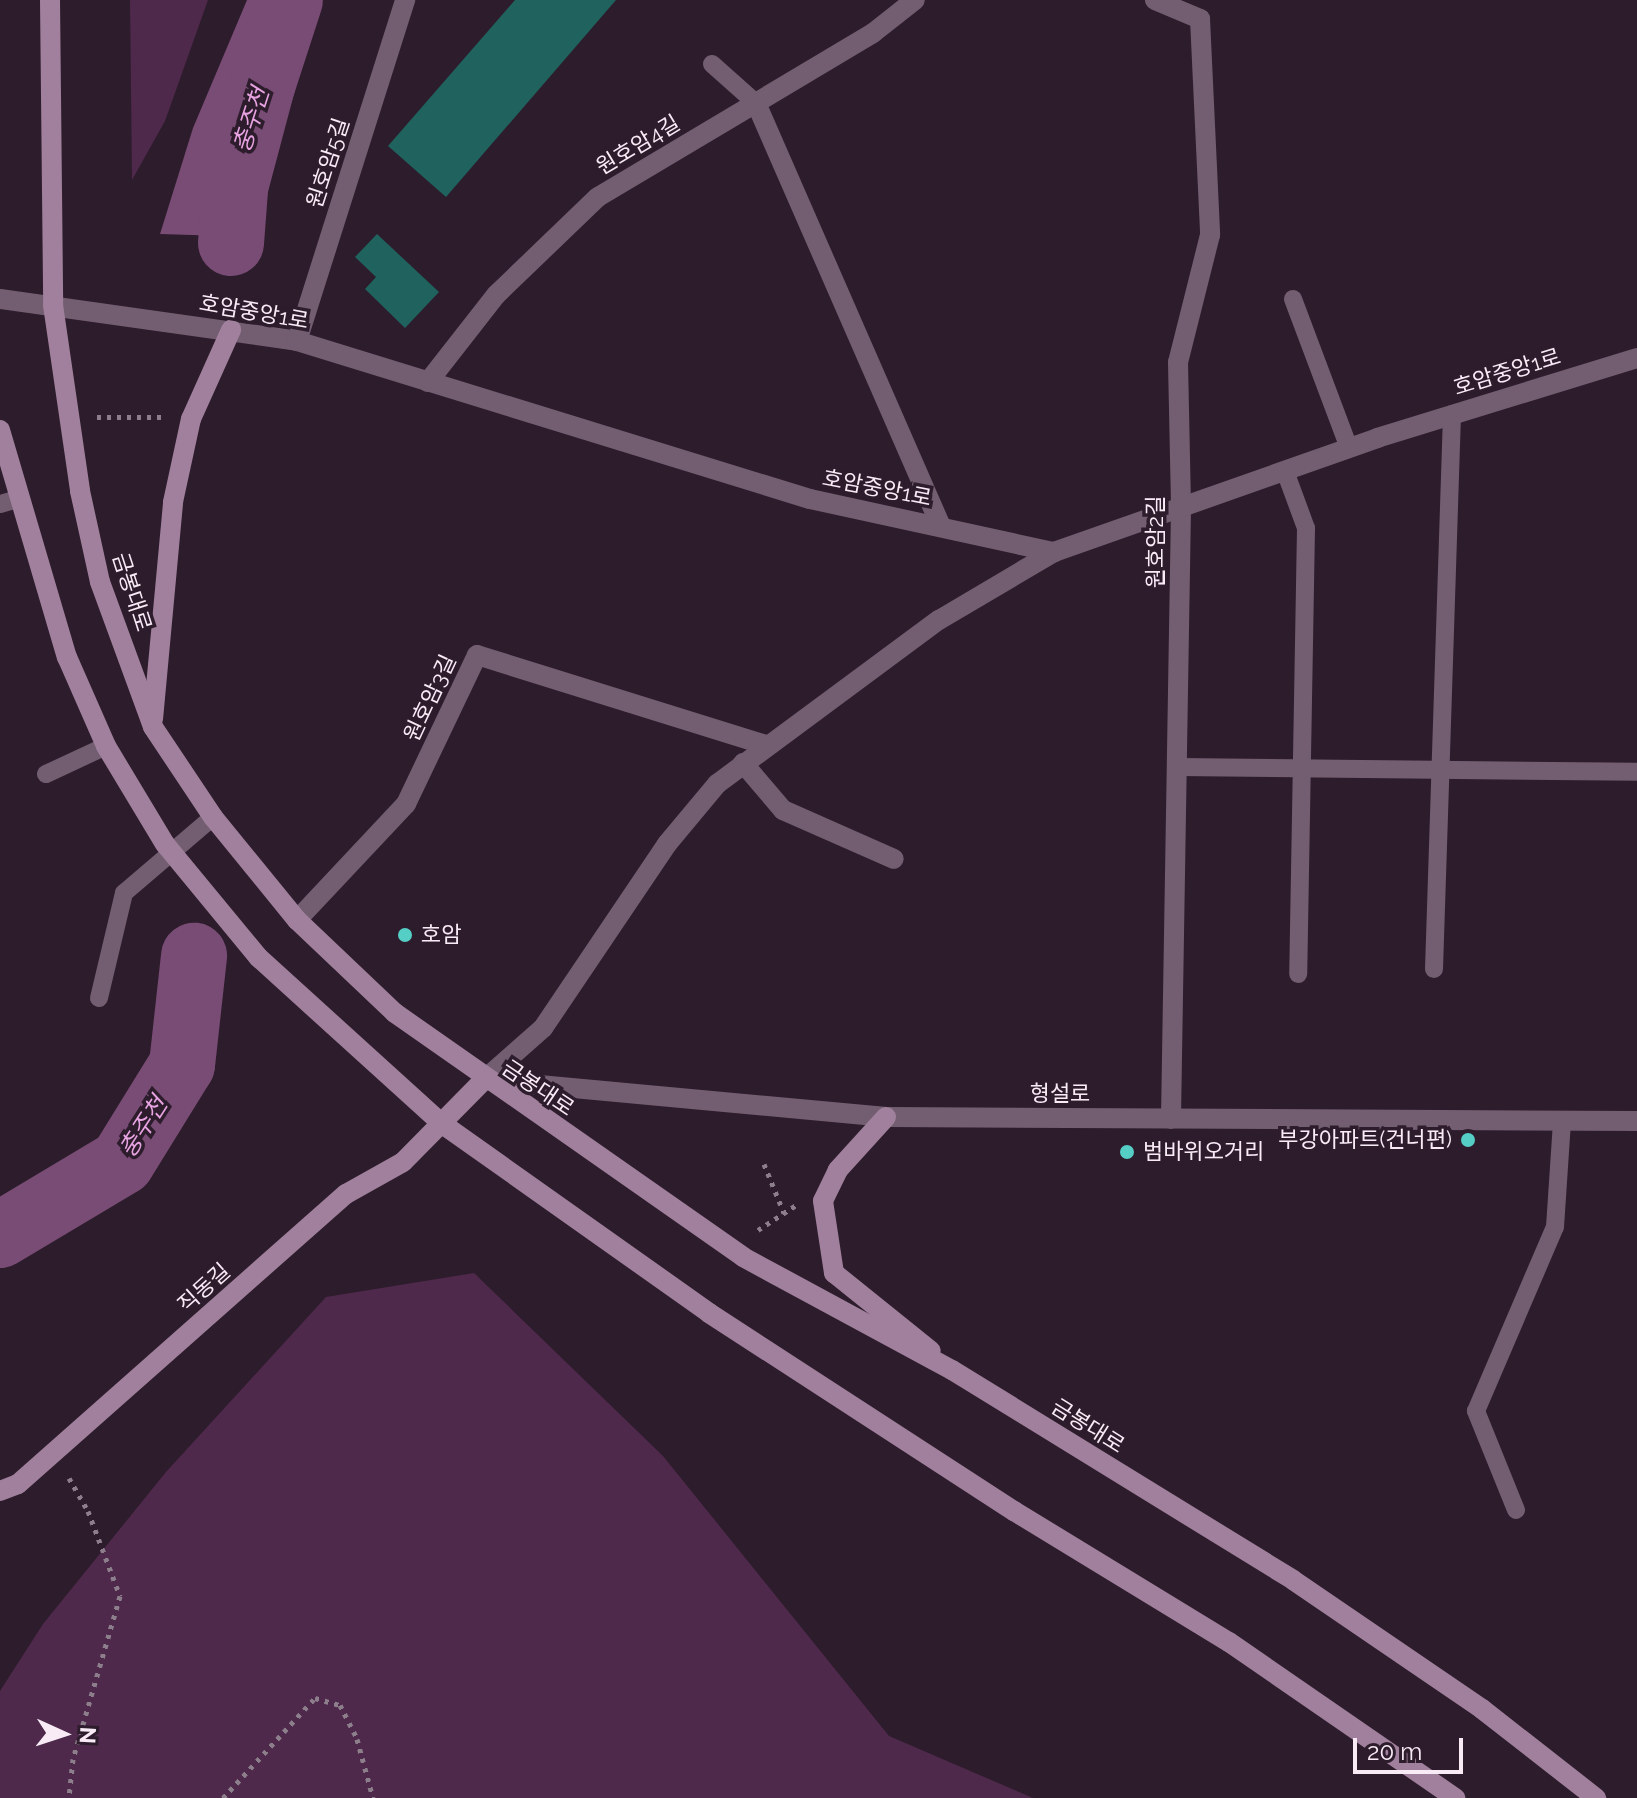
<!DOCTYPE html>
<meta charset="utf-8">
<style>
body{margin:0}
#map{position:relative;width:1637px;height:1798px;overflow:hidden;background:#2d1c2c;font-family:Raleway,"Noto Sans KR",sans-serif}
div>[style]{position:absolute}
.green>*{inset:0;background:#4e294b}
.water>*{inset:0;background:#784c74}
.river>*{height:66px;margin:-33px;padding:0 33px;transform-origin:33px;border-radius:33px;background:#784c74}
.building>*{inset:0;background:#1f625e}
.path>*{height:5px;margin-top:-2.5px;transform-origin:0;background:repeating-linear-gradient(90deg,#8d7e8c 0 4px,transparent 0 10px)}
.lane>*{height:18px;margin:-9px;padding:0 9px;transform-origin:9px;border-radius:9px;background:#725e70}
.street>*{height:20px;margin:-10px;padding:0 10px;transform-origin:10px;border-radius:10px;background:#725e70}
.secondary>*{height:20px;margin:-10px;padding:0 10px;transform-origin:10px;border-radius:10px;background:#a0809c}
.secondary-bridge>*{height:20px;margin:-10px;padding:0 10px;transform-origin:10px;border-radius:10px;background:#a0809c}
.dots>*{width:22px;height:22px;translate:-50% -50%;box-sizing:border-box;border:4px solid #2d1c2c;border-radius:50%}
span{translate:-50% -50%;white-space:nowrap;text-align:center;line-height:1.15;-webkit-text-stroke:7px #2d1c2c;paint-order:stroke}
.street-label{font-size:22px;color:#f8ebf6}
.poi-label{font-size:22px;color:#f8ebf6}
.left{translate:0 -50%;text-align:left}
.right{translate:-100% -50%;text-align:right}
.water-label{font-size:24px;color:#e8a4e2;font-style:italic}
.north{position:absolute;left:24px;top:1694px;width:80px;height:80px;-webkit-text-stroke:6px #2d1c2c;paint-order:stroke;rotate:93deg;font-size:22px;font-weight:700;line-height:32px;text-align:center;color:#f8ebf6}
.north::after{content:'';display:block;margin:auto;width:28px;height:36px;background:#f8ebf6;clip-path:polygon(50% 0,100% 100%,50% 72%,0 100%)}
.scale{position:absolute;left:1353px;top:1738px;width:110px;height:36px;box-sizing:border-box;border:4px solid #f8ebf6;border-top:0;padding-left:10px;font-size:24px;line-height:28px;white-space:nowrap;color:#f8ebf6;-webkit-text-stroke:6px #2d1c2c;paint-order:stroke}
</style>
<div id="map">
<div class="green">
<i style="clip-path:polygon(130px 0,208px 0,165px 121px,132px 180px)"></i>
<i style="clip-path:polygon(474px 1273px,663px 1456px,889px 1736px,1033px 1798px,0 1798px,0 1691px,43px 1624px,166px 1472px,326px 1297px)"></i>
</div>
<div class="water">
<i style="clip-path:polygon(247px 0,319px 0,256px 237px,160px 234px,193px 128px)"></i>
</div>
<div class="river">
<i style="left:231px;top:243px;width:80px;rotate:-85.7deg"></i>
<i style="left:237px;top:163px;width:171px;rotate:-72deg"></i>
<i style="left:0;top:1235px;width:142px;rotate:-30.9deg"></i>
<i style="left:122px;top:1162px;width:114px;rotate:-58.3deg"></i>
<i style="left:182px;top:1065px;width:110px;rotate:-83.7deg"></i>
</div>
<div class="building">
<i style="clip-path:polygon(515px 0,616px 0,446px 197px,388px 146px)"></i>
<i style="clip-path:polygon(377px 234px,439px 292px,405px 328px,365px 289px,376px 277px,355px 257px)"></i>
</div>
<div class="path">
<i style="left:97px;top:417px;width:66px"></i>
<i style="left:764px;top:1164px;width:53px;rotate:67.8deg"></i>
<i style="left:758px;top:1230px;width:45px;rotate:-33.3deg"></i>
<i style="left:69px;top:1478px;width:38px;rotate:60deg"></i>
<i style="left:88px;top:1511px;width:91px;rotate:69.4deg"></i>
<i style="left:120px;top:1596px;width:170px;rotate:106.1deg"></i>
<i style="left:73px;top:1759px;width:39px;rotate:96deg"></i>
<i style="left:223px;top:1798px;width:136px;rotate:-47.4deg"></i>
<i style="left:315px;top:1698px;width:26px;rotate:16deg"></i>
<i style="left:340px;top:1705px;width:38px;rotate:63deg"></i>
<i style="left:357px;top:1739px;width:61px;rotate:74.8deg"></i>
</div>
<div class="lane">
<i style="left:712px;top:64px;width:59px;rotate:41.6deg"></i>
<i style="left:1293px;top:299px;width:159px;rotate:69.4deg"></i>
<i style="left:1285px;top:471px;width:61px;rotate:69.8deg"></i>
<i style="left:1306px;top:528px;width:446px;rotate:91deg"></i>
<i style="left:0;top:504px;width:19px;rotate:-16deg"></i>
<i style="left:1177px;top:767px;width:460px;rotate:0.6deg"></i>
<i style="left:46px;top:774px;width:66px;rotate:-25deg"></i>
<i style="left:1434px;top:969px;width:555px;rotate:-88.14deg"></i>
<i style="left:99px;top:998px;width:108px;rotate:-76.6deg"></i>
<i style="left:124px;top:893px;width:117px;rotate:-40.5deg"></i>
<i style="left:1516px;top:1510px;width:107px;rotate:-112deg"></i>
<i style="left:1476px;top:1411px;width:200px;rotate:-66.8deg"></i>
<i style="left:1555px;top:1227px;width:106px;rotate:-86.2deg"></i>
</div>
<div class="street">
<i style="left:1155px;top:0;width:49px;rotate:22.9deg"></i>
<i style="left:1200px;top:19px;width:216px;rotate:87.3deg"></i>
<i style="left:1210px;top:235px;width:131px;rotate:104.1deg"></i>
<i style="left:1178px;top:362px;width:146px;rotate:88.8deg"></i>
<i style="left:1181px;top:508px;width:611px;rotate:90.94deg"></i>
<i style="left:756px;top:103px;width:460px;rotate:66.4deg"></i>
<i style="left:0;top:299px;width:300px;rotate:8deg"></i>
<i style="left:297px;top:341px;width:537px;rotate:17.12deg"></i>
<i style="left:810px;top:499px;width:250px;rotate:12.3deg"></i>
<i style="left:1054px;top:552px;width:343px;rotate:-19.4deg"></i>
<i style="left:1377px;top:438px;width:272px;rotate:-17.1deg"></i>
<i style="left:297px;top:341px;width:358px;rotate:-72.4deg"></i>
<i style="left:428px;top:382px;width:110px;rotate:-52deg"></i>
<i style="left:496px;top:295px;width:141px;rotate:-43.9deg"></i>
<i style="left:598px;top:197px;width:320px;rotate:-30.8deg"></i>
<i style="left:873px;top:33px;width:53px;rotate:-38.2deg"></i>
<i style="left:743px;top:763px;width:62px;rotate:49.6deg"></i>
<i style="left:783px;top:810px;width:121px;rotate:23.8deg"></i>
<i style="left:297px;top:920px;width:159px;rotate:-46.8deg"></i>
<i style="left:406px;top:804px;width:165px;rotate:-64.5deg"></i>
<i style="left:477px;top:655px;width:303px;rotate:17.3deg"></i>
<i style="left:484px;top:1080px;width:79px;rotate:-41.4deg"></i>
<i style="left:543px;top:1028px;width:222px;rotate:-56deg"></i>
<i style="left:667px;top:844px;width:78px;rotate:-50.2deg"></i>
<i style="left:717px;top:784px;width:276px;rotate:-36.5deg"></i>
<i style="left:939px;top:620px;width:134px;rotate:-30.6deg"></i>
<i style="left:487px;top:1080px;width:401px;rotate:5.3deg"></i>
<i style="left:886px;top:1117px;width:751px;rotate:0.31deg"></i>
</div>
<div class="secondary">
<i style="left:50px;top:0;width:305px;rotate:89.4deg"></i>
<i style="left:53px;top:305px;width:188px;rotate:81.7deg"></i>
<i style="left:80px;top:491px;width:93px;rotate:77.6deg"></i>
<i style="left:100px;top:582px;width:154px;rotate:69.9deg"></i>
<i style="left:153px;top:727px;width:108px;rotate:56.3deg"></i>
<i style="left:213px;top:817px;width:133px;rotate:50.8deg"></i>
<i style="left:297px;top:920px;width:135px;rotate:43.5deg"></i>
<i style="left:395px;top:1013px;width:425px;rotate:35deg"></i>
<i style="left:743px;top:1257px;width:238px;rotate:28.4deg"></i>
<i style="left:952px;top:1370px;width:400px;rotate:31.6deg"></i>
<i style="left:1293px;top:1580px;width:229px;rotate:34.3deg"></i>
<i style="left:1482px;top:1709px;width:145px;rotate:38deg"></i>
<i style="left:0;top:430px;width:237px;rotate:73.6deg"></i>
<i style="left:67px;top:657px;width:97px;rotate:66.3deg"></i>
<i style="left:153px;top:719px;width:218px;rotate:-84.7deg"></i>
<i style="left:173px;top:502px;width:85px;rotate:-77.8deg"></i>
<i style="left:191px;top:419px;width:98px;rotate:-65.8deg"></i>
<i style="left:258px;top:957px;width:247px;rotate:42.2deg"></i>
<i style="left:441px;top:1123px;width:329px;rotate:35.3deg"></i>
<i style="left:709px;top:1313px;width:364px;rotate:33deg"></i>
<i style="left:1014px;top:1511px;width:252px;rotate:31.4deg"></i>
<i style="left:1229px;top:1642px;width:275px;rotate:34.6deg"></i>
<i style="left:886px;top:1117px;width:72px;rotate:132.2deg"></i>
<i style="left:838px;top:1170px;width:34px;rotate:116deg"></i>
<i style="left:823px;top:1201px;width:73px;rotate:81.3deg"></i>
<i style="left:834px;top:1273px;width:124px;rotate:38.8deg"></i>
<i style="left:0;top:1491px;width:19px;rotate:-21deg"></i>
<i style="left:18px;top:1484px;width:438px;rotate:-41.5deg"></i>
<i style="left:346px;top:1194px;width:65px;rotate:-29.3deg"></i>
<i style="left:403px;top:1162px;width:115px;rotate:-45.4deg"></i>
</div>
<div class="secondary-bridge">
<i style="left:106px;top:746px;width:114px;rotate:59deg"></i>
<i style="left:165px;top:844px;width:146px;rotate:50.5deg"></i>
</div>
<div class="dots">
<i style="left:405px;top:935px;background:#55cec6"></i>
<i style="left:1468px;top:1140px;background:#55cec6"></i>
<i style="left:1127px;top:1152px;background:#55cec6"></i>
</div>
<div class="street-label">
<span style="left:638px;top:145px;rotate:-31deg">원호암4길</span>
<span style="left:328px;top:163px;rotate:-72deg">원호암5길</span>
<span style="left:254px;top:312px;rotate:10deg">호암중앙1로</span>
<span style="left:1507px;top:372px;rotate:-17deg">호암중앙1로</span>
<span style="left:877px;top:488px;rotate:11deg">호암중앙1로</span>
<span style="left:1156px;top:542px;rotate:-90deg">원호암2길</span>
<span style="left:132px;top:592px;rotate:72deg">금봉대로</span>
<span style="left:430px;top:698px;rotate:-65deg">원호암3길</span>
<span style="left:538px;top:1088px;rotate:34deg">금봉대로</span>
<span style="left:1060px;top:1094px">형설로</span>
<span style="left:204px;top:1288px;rotate:-42deg">직동길</span>
<span style="left:1088px;top:1426px;rotate:32deg">금봉대로</span>
</div>
<div class="poi-label">
<span class="left" style="left:421px;top:935px">호암</span>
<span class="right" style="left:1452px;top:1140px">부강아파트(건너편)</span>
<span class="left" style="left:1143px;top:1152px">범바위오거리</span>
</div>
<div class="water-label">
<span style="left:251px;top:120px;rotate:-72deg">충주천</span>
<span style="left:143px;top:1127px;rotate:-57deg">충주천</span>
</div>
<div class="north">N</div>
<div class="scale">20 m</div>
</div>
